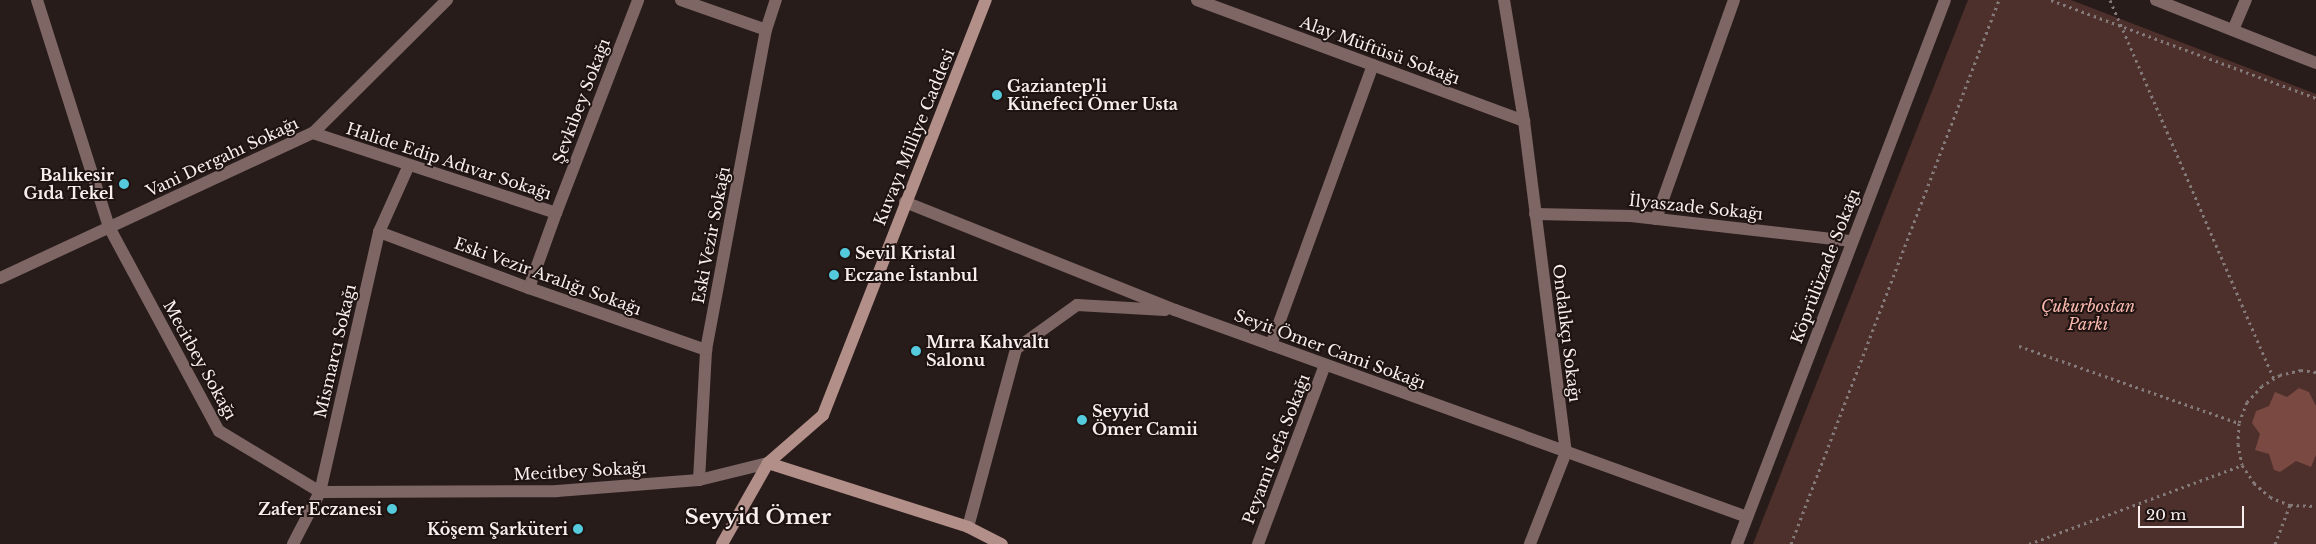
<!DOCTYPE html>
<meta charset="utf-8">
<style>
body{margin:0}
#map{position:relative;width:2316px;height:544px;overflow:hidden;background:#271c1a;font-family:"Libre Baskerville",serif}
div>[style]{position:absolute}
.green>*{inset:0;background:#4d2f2b}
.water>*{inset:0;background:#794942}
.path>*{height:3px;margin-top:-1.5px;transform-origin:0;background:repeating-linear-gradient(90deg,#847a79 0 2.5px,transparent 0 6.5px)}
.lane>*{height:12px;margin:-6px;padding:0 6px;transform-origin:6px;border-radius:6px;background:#7d6663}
.street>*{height:12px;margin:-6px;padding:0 6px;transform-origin:6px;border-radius:6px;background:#7d6663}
.secondary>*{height:12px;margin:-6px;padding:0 6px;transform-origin:6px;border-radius:6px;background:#b38f89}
.dots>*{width:14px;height:14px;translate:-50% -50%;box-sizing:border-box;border:2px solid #1e1311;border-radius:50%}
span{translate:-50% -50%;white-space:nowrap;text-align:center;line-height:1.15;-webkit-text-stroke:4px #1e1311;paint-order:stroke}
.street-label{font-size:16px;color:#f7eeed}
.poi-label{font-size:16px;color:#f7eeed;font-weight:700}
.left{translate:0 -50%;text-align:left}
.right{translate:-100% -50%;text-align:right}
.park-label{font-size:16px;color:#f8b7ad;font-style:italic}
.district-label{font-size:21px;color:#f7eeed;font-weight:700}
.scale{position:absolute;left:2138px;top:506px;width:106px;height:22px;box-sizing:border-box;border:2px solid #f7eeed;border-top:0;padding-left:6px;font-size:15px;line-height:18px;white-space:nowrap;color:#f7eeed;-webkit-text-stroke:4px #1e1311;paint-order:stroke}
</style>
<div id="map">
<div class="green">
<i style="clip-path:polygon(1968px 0,2071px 0,2316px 94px,2316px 544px,1753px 544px)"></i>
</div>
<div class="water">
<i style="clip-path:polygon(2299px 388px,2309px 392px,2316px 406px,2316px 455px,2311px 467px,2296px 461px,2280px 472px,2274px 470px,2269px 454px,2255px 450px,2260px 434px,2252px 423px,2256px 411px,2269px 406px,2275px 392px,2287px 397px)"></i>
</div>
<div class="path">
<i style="left:2051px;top:0;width:283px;rotate:20.3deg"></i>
<i style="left:2110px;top:0;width:413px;rotate:66.6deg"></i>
<i style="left:2019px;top:346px;width:233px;rotate:19.3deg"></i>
<i style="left:2316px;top:372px;width:15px;rotate:-172deg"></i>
<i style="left:2301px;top:370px;width:22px;rotate:167deg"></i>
<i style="left:2280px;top:375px;width:21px;rotate:149deg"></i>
<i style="left:2262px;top:386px;width:22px;rotate:133deg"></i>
<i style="left:2247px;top:402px;width:22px;rotate:111deg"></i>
<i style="left:2239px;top:423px;width:21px;rotate:93deg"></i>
<i style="left:2238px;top:444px;width:21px;rotate:79deg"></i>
<i style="left:2242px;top:465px;width:22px;rotate:56deg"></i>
<i style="left:2254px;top:483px;width:21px;rotate:41deg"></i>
<i style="left:2270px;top:497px;width:22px;rotate:22deg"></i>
<i style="left:2290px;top:505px;width:26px;rotate:2deg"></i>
<i style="left:1791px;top:544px;width:582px;rotate:-69.08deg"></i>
<i style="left:2029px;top:544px;width:227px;rotate:-20.3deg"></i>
<i style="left:2275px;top:544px;width:42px;rotate:-69deg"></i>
</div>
<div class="lane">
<i style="left:2233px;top:30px;width:33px;rotate:-67deg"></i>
</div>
<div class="street">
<i style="left:37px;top:0;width:238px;rotate:72.4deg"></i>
<i style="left:109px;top:227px;width:232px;rotate:61.7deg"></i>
<i style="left:219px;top:431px;width:118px;rotate:31.1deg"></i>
<i style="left:320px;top:492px;width:237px;rotate:-0.2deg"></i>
<i style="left:557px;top:491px;width:142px;rotate:-4.4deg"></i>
<i style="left:699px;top:480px;width:71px;rotate:-13.8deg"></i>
<i style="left:681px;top:0;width:90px;rotate:19.4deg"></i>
<i style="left:1197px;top:0;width:349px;rotate:20.3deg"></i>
<i style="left:1504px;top:0;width:123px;rotate:80.6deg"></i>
<i style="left:1524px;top:121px;width:334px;rotate:82.8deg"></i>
<i style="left:1566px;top:452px;width:99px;rotate:111.4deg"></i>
<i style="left:2156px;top:0;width:172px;rotate:21.5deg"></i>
<i style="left:313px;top:133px;width:256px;rotate:18.2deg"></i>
<i style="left:556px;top:213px;width:80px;rotate:109.8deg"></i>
<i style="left:905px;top:202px;width:291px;rotate:21.8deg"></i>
<i style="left:1175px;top:310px;width:608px;rotate:19.89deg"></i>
<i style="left:556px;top:213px;width:228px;rotate:-68.9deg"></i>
<i style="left:1535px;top:214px;width:96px;rotate:1.2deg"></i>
<i style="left:1631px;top:216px;width:222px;rotate:6.5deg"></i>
<i style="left:1656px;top:219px;width:232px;rotate:-70.4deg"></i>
<i style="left:379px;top:232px;width:160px;rotate:20.5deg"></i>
<i style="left:529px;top:288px;width:188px;rotate:19.3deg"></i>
<i style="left:0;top:278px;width:345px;rotate:-24.9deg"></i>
<i style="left:313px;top:133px;width:189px;rotate:-44.8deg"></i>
<i style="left:1271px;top:345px;width:298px;rotate:-70deg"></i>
<i style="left:699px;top:480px;width:130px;rotate:-86.9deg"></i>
<i style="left:706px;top:350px;width:326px;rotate:-79.4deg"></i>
<i style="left:766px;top:30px;width:32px;rotate:-72deg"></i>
<i style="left:968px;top:527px;width:184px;rotate:-74.9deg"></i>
<i style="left:1016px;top:349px;width:75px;rotate:-35.8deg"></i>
<i style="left:1077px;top:305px;width:88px;rotate:3.3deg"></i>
<i style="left:293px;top:544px;width:59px;rotate:-62.6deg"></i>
<i style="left:320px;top:492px;width:267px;rotate:-77.2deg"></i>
<i style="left:379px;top:232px;width:73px;rotate:-65.9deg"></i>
<i style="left:1258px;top:544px;width:191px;rotate:-69.5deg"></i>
<i style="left:1737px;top:544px;width:582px;rotate:-69.08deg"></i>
</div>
<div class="secondary">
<i style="left:768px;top:463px;width:210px;rotate:17.7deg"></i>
<i style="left:968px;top:527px;width:38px;rotate:27deg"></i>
<i style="left:722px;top:544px;width:93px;rotate:-60.4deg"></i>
<i style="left:768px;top:463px;width:73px;rotate:-41.1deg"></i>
<i style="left:823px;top:415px;width:446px;rotate:-68.6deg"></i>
</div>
<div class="dots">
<i style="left:997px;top:95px;background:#54cadc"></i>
<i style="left:124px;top:184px;background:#54cadc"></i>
<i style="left:845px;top:253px;background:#54cadc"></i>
<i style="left:834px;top:275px;background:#54cadc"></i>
<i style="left:916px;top:351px;background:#54cadc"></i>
<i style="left:1082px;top:420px;background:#54cadc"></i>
<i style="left:392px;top:509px;background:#54cadc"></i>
<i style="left:578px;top:529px;background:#54cadc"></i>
</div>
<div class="street-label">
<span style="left:1380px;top:50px;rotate:20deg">Alay Müftüsü Sokağı</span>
<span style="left:581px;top:101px;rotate:-69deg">Şevkibey Sokağı</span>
<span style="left:914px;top:137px;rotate:-68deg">Kuvayı Milliye Caddesi</span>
<span style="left:222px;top:157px;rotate:-25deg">Vani Dergahı Sokağı</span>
<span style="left:449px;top:161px;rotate:18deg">Halide Edip Adıvar Sokağı</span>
<span style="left:1696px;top:207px;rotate:6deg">İlyaszade Sokağı</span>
<span style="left:711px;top:235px;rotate:-79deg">Eski Vezir Sokağı</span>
<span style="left:1825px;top:266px;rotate:-69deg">Köprülüzade Sokağı</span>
<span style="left:548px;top:276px;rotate:20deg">Eski Vezir Aralığı Sokağı</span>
<span style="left:1567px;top:333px;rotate:83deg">Ondalıkçı Sokağı</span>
<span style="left:1330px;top:349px;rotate:20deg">Seyit Ömer Cami Sokağı</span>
<span style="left:335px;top:351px;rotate:-77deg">Mismarcı Sokağı</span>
<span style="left:200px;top:360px;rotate:61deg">Meсitbey Sokağı</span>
<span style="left:1276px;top:449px;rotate:-69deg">Peyami Sefa Sokağı</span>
<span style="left:580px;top:471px;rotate:-3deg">Meсitbey Sokağı</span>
</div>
<div class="poi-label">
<span class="left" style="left:1007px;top:95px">Gaziantep'li<br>Künefeci Ömer Usta</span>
<span class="right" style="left:114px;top:184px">Balıkesir<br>Gıda Tekel</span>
<span class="left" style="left:855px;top:253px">Sevil Kristal</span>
<span class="left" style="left:844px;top:275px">Eczane İstanbul</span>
<span class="left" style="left:926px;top:351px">Mırra Kahvaltı<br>Salonu</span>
<span class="left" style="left:1092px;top:420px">Seyyid<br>Ömer Camii</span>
<span class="right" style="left:382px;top:509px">Zafer Eczanesi</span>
<span class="right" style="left:568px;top:529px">Köşem Şarküteri</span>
</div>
<div class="park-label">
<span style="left:2088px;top:315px">Çukurbostan<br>Parkı</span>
</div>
<div class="district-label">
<span style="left:758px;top:517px">Seyyid Ömer</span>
</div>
<div class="scale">20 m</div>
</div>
